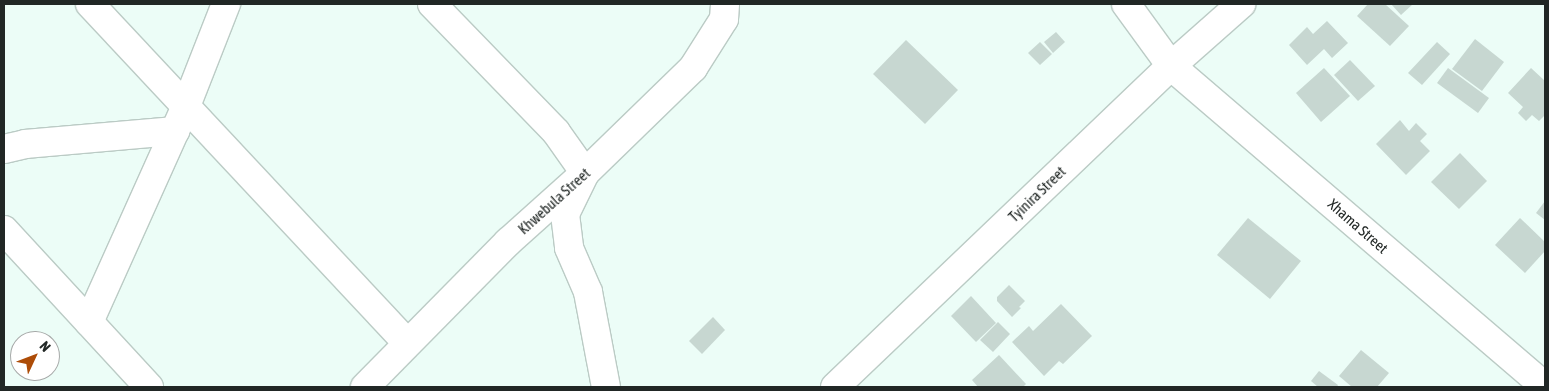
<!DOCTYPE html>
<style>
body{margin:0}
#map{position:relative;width:1549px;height:391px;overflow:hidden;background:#ecfdf7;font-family:"Asap Condensed",sans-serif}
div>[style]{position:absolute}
.building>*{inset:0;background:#c7d7d1}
.roads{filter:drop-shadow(1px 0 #bbcbc5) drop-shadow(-1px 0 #bbcbc5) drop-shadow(0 1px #bbcbc5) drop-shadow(0 -1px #bbcbc5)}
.minor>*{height:28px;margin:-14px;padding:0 14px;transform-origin:14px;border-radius:14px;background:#fff}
span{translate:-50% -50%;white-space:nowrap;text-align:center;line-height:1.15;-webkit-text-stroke:4.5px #fff;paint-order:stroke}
.street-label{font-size:15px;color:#212725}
.frame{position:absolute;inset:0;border:5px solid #212725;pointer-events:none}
.north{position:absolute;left:10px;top:331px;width:50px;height:50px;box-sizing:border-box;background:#fff;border:1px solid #a6a9a8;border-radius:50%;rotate:47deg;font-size:14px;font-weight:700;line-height:20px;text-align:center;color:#212725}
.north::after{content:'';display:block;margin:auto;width:18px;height:22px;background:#ad4c07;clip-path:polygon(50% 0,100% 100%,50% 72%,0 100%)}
</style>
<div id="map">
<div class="building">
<i style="clip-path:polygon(1368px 4px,1385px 4px,1409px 26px,1390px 46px,1357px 16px)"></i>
<i style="clip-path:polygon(1391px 4px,1413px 4px,1401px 15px)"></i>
<i style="clip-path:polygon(1327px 21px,1348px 43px,1332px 58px,1324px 49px,1307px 65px,1289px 45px,1307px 27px,1313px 34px)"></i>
<i style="clip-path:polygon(1056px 32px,1065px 42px,1053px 53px,1044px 42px)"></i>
<i style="clip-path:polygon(1475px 39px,1504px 62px,1482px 91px,1452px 69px)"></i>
<i style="clip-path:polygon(906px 40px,958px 90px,925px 124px,873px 74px)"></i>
<i style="clip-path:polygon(1040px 42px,1052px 54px,1040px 65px,1028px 53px)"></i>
<i style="clip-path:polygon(1437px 42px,1450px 54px,1422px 85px,1408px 73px)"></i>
<i style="clip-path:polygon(1350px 60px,1375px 86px,1358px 101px,1334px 75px)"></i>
<i style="clip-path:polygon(1324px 68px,1350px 96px,1321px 122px,1296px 93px)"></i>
<i style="clip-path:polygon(1448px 68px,1489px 98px,1478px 113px,1437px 83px)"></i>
<i style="clip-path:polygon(1531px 68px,1545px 81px,1545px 115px,1539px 121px,1532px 115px,1526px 121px,1518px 113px,1523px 107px,1508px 93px)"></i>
<i style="clip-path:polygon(1400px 120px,1409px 131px,1416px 123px,1427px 134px,1420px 141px,1430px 151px,1406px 175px,1376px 144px)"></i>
<i style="clip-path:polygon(1460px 153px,1487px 181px,1459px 209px,1431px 182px)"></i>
<i style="clip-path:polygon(1545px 201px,1545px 220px,1536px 213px)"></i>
<i style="clip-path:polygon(1248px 218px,1301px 261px,1270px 299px,1217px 255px)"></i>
<i style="clip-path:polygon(1520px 218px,1545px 242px,1545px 251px,1525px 273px,1495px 245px)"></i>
<i style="clip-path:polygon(1009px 285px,1025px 301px,1019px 307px,1021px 308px,1012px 317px,997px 301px,997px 297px)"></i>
<i style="clip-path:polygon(971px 296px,996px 323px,976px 342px,951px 316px)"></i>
<i style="clip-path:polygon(1061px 304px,1092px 336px,1063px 364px,1059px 361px,1044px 376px,1012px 342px,1029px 326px,1033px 331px)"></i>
<i style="clip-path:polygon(713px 317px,725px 330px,702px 354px,689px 341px)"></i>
<i style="clip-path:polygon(998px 322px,1010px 334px,993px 352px,980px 340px)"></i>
<i style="clip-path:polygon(1361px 350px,1389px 373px,1377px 387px,1352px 387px,1339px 376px)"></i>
<i style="clip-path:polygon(999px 355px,1026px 384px,1023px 387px,978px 387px,972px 380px)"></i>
<i style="clip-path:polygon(1319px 371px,1338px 385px,1337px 387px,1318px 387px,1311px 381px)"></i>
</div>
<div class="roads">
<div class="minor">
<i style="left:90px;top:4px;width:464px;rotate:46.9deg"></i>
<i style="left:432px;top:4px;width:178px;rotate:45.9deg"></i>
<i style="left:556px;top:132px;width:50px;rotate:54.7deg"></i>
<i style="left:585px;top:173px;width:46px;rotate:116deg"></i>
<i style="left:565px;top:214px;width:34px;rotate:83deg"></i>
<i style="left:569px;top:248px;width:48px;rotate:66.6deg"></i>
<i style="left:588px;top:292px;width:97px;rotate:79.3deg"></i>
<i style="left:1126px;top:4px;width:77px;rotate:54deg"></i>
<i style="left:1171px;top:66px;width:492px;rotate:40.6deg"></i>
<i style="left:4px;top:149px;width:22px;rotate:-13deg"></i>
<i style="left:25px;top:144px;width:151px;rotate:-5deg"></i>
<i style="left:4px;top:230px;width:214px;rotate:47.3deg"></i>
<i style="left:89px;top:322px;width:237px;rotate:-65.8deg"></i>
<i style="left:186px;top:106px;width:110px;rotate:-68.6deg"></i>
<i style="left:365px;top:387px;width:204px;rotate:-45.4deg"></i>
<i style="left:508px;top:242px;width:103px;rotate:-41.9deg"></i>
<i style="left:585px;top:173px;width:151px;rotate:-44.2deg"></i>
<i style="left:693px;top:68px;width:58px;rotate:-57.7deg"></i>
<i style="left:724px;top:19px;width:15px;rotate:-86deg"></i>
<i style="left:835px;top:387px;width:465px;rotate:-43.7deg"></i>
<i style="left:1171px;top:66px;width:94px;rotate:-41.5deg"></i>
</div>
</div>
<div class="street-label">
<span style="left:1037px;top:194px;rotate:-44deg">Tyinira Street</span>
<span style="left:554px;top:201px;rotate:-42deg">Khwebula Street</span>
<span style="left:1358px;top:226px;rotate:41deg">Xhama Street</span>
</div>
<div class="frame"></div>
<div class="north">N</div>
</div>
